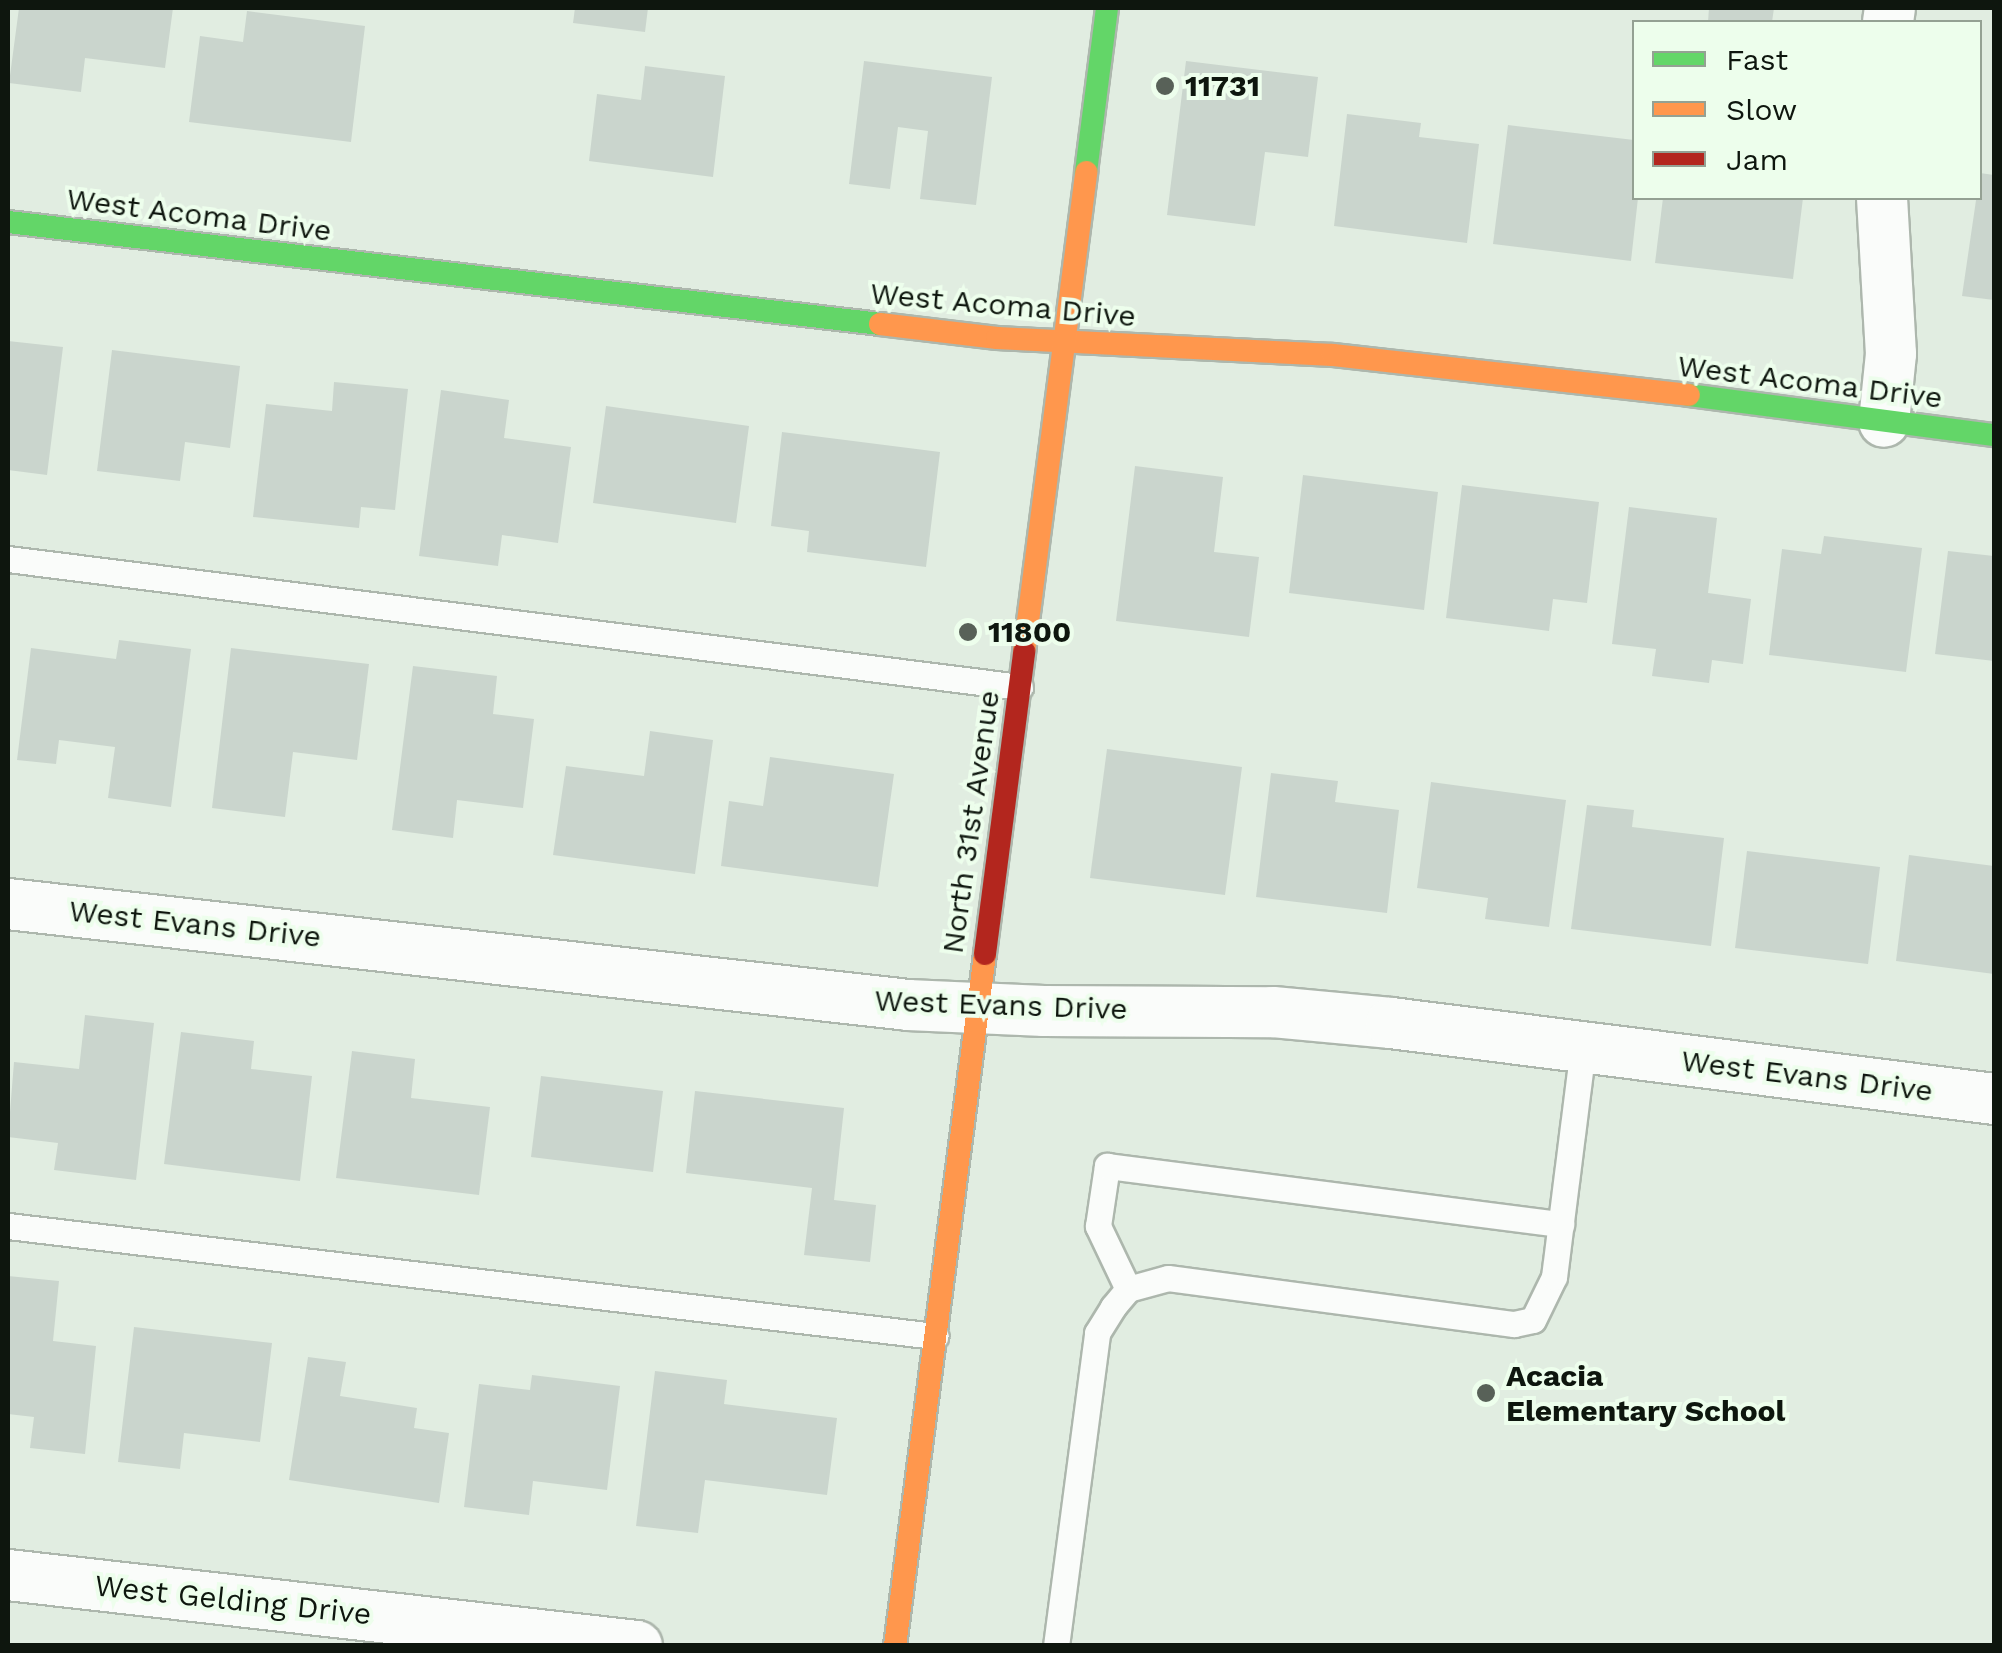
<!DOCTYPE html>
<style>
body{margin:0}
#map{position:relative;width:2002px;height:1653px;overflow:hidden;background:#e1ede1;font-family:"Work Sans",sans-serif}
div>[style]{position:absolute}
.building>*{inset:0;background:#cad5cd}
.roads{filter:drop-shadow(2px 0 #adb7ad) drop-shadow(-2px 0 #adb7ad) drop-shadow(0 2px #adb7ad) drop-shadow(0 -2px #adb7ad)}
.lane>*{height:25px;margin:-12.5px;padding:0 12.5px;transform-origin:12.5px;border-radius:12.5px;background:#fafcfa}
.street>*{height:50px;margin:-25px;padding:0 25px;transform-origin:25px;border-radius:25px;background:#fafcfa}
.fast>*{height:22px;margin:-11px;padding:0 11px;transform-origin:11px;border-radius:11px;background:#63d668}
.slow>*{height:22px;margin:-11px;padding:0 11px;transform-origin:11px;border-radius:11px;background:#ff974d}
.jam>*{height:22px;margin:-11px;padding:0 11px;transform-origin:11px;border-radius:11px;background:#b3261e}
.dots>*{width:28px;height:28px;translate:-50% -50%;box-sizing:border-box;border:5px solid #edfeec;border-radius:50%}
span{translate:-50% -50%;white-space:nowrap;text-align:center;line-height:1.15;-webkit-text-stroke:8px #edfeec;paint-order:stroke}
.poi-label{font-size:30px;color:#0e160e;font-weight:700}
.left{translate:0 -50%;text-align:left}
.street-label{font-size:30px;color:#0e160e}
.frame{position:absolute;inset:0;border:10px solid #0e160e;pointer-events:none}
.legend{position:absolute;left:1632px;top:20px;width:350px;height:180px;box-sizing:border-box;background:#edfeec;border:2px solid #94a193;margin:0;padding:12px 18px;list-style:none;font-size:30px;color:#0e160e}
.legend li{display:flex;align-items:center;gap:20px;height:50px}
.legend b{width:50px;border:2px solid #94a193}
</style>
<div id="map">
<div class="building">
<i style="clip-path:polygon(19px 8px,173px 8px,165px 68px,85px 58px,81px 92px,9px 83px)"></i>
<i style="clip-path:polygon(575px 8px,648px 8px,645px 32px,573px 23px)"></i>
<i style="clip-path:polygon(1709px 8px,1774px 8px,1772px 22px,1708px 22px)"></i>
<i style="clip-path:polygon(247px 11px,365px 26px,351px 142px,189px 122px,200px 36px,243px 42px)"></i>
<i style="clip-path:polygon(864px 61px,992px 77px,976px 205px,920px 199px,928px 131px,898px 127px,890px 189px,849px 184px)"></i>
<i style="clip-path:polygon(1186px 61px,1318px 77px,1308px 157px,1265px 152px,1255px 226px,1167px 215px)"></i>
<i style="clip-path:polygon(645px 66px,725px 76px,713px 177px,589px 161px,597px 94px,641px 100px)"></i>
<i style="clip-path:polygon(1347px 114px,1421px 123px,1419px 137px,1479px 144px,1467px 243px,1334px 226px)"></i>
<i style="clip-path:polygon(1508px 125px,1634px 140px,1634px 198px,1638px 198px,1631px 261px,1493px 244px)"></i>
<i style="clip-path:polygon(1980px 173px,1994px 175px,1994px 300px,1962px 296px)"></i>
<i style="clip-path:polygon(1663px 198px,1803px 198px,1793px 279px,1655px 263px)"></i>
<i style="clip-path:polygon(8px 341px,63px 347px,47px 475px,8px 470px)"></i>
<i style="clip-path:polygon(112px 350px,240px 366px,230px 448px,185px 442px,180px 481px,97px 471px)"></i>
<i style="clip-path:polygon(334px 382px,408px 389px,395px 510px,361px 507px,359px 528px,253px 517px,266px 404px,332px 411px)"></i>
<i style="clip-path:polygon(441px 390px,509px 400px,504px 438px,571px 447px,558px 543px,502px 535px,498px 566px,419px 556px)"></i>
<i style="clip-path:polygon(606px 406px,749px 426px,736px 523px,593px 503px)"></i>
<i style="clip-path:polygon(782px 432px,940px 452px,926px 567px,807px 552px,809px 531px,771px 526px)"></i>
<i style="clip-path:polygon(1135px 466px,1223px 477px,1214px 552px,1259px 557px,1249px 637px,1116px 621px)"></i>
<i style="clip-path:polygon(1303px 475px,1438px 492px,1424px 610px,1289px 593px)"></i>
<i style="clip-path:polygon(1462px 485px,1599px 502px,1587px 603px,1553px 599px,1549px 631px,1446px 618px)"></i>
<i style="clip-path:polygon(1629px 507px,1717px 518px,1708px 593px,1751px 599px,1743px 664px,1712px 660px,1709px 683px,1652px 676px,1656px 649px,1612px 644px)"></i>
<i style="clip-path:polygon(1824px 536px,1922px 548px,1906px 672px,1769px 655px,1782px 549px,1821px 554px)"></i>
<i style="clip-path:polygon(1948px 551px,1994px 556px,1994px 661px,1935px 654px)"></i>
<i style="clip-path:polygon(119px 640px,191px 649px,171px 807px,108px 798px,115px 747px,59px 740px,56px 764px,17px 760px,31px 648px,116px 659px)"></i>
<i style="clip-path:polygon(231px 648px,369px 664px,357px 760px,293px 752px,285px 817px,212px 808px)"></i>
<i style="clip-path:polygon(413px 666px,497px 676px,493px 714px,534px 719px,523px 808px,457px 800px,453px 838px,392px 830px)"></i>
<i style="clip-path:polygon(650px 731px,713px 740px,695px 874px,553px 855px,566px 766px,644px 776px)"></i>
<i style="clip-path:polygon(1107px 749px,1242px 767px,1225px 895px,1090px 878px)"></i>
<i style="clip-path:polygon(770px 757px,894px 774px,878px 887px,721px 866px,729px 801px,763px 806px)"></i>
<i style="clip-path:polygon(1271px 773px,1338px 781px,1335px 802px,1399px 810px,1387px 913px,1256px 897px)"></i>
<i style="clip-path:polygon(1431px 782px,1566px 800px,1549px 927px,1485px 919px,1488px 898px,1417px 888px)"></i>
<i style="clip-path:polygon(1587px 805px,1634px 810px,1632px 827px,1724px 838px,1711px 946px,1571px 929px)"></i>
<i style="clip-path:polygon(1747px 851px,1880px 867px,1868px 964px,1735px 948px)"></i>
<i style="clip-path:polygon(1909px 855px,1994px 866px,1994px 974px,1896px 961px)"></i>
<i style="clip-path:polygon(85px 1015px,154px 1023px,136px 1180px,54px 1170px,58px 1143px,8px 1137px,14px 1062px,79px 1069px)"></i>
<i style="clip-path:polygon(181px 1032px,254px 1041px,251px 1069px,312px 1076px,300px 1181px,164px 1164px)"></i>
<i style="clip-path:polygon(352px 1051px,415px 1059px,411px 1098px,490px 1107px,479px 1195px,336px 1178px)"></i>
<i style="clip-path:polygon(541px 1076px,663px 1091px,653px 1172px,531px 1157px)"></i>
<i style="clip-path:polygon(695px 1091px,844px 1108px,834px 1200px,876px 1205px,870px 1262px,804px 1255px,812px 1188px,686px 1173px)"></i>
<i style="clip-path:polygon(8px 1276px,59px 1281px,53px 1341px,96px 1346px,85px 1454px,30px 1448px,34px 1417px,8px 1414px)"></i>
<i style="clip-path:polygon(134px 1327px,272px 1343px,260px 1442px,184px 1433px,180px 1469px,118px 1462px)"></i>
<i style="clip-path:polygon(308px 1357px,346px 1362px,340px 1396px,417px 1408px,414px 1428px,449px 1433px,439px 1503px,289px 1480px)"></i>
<i style="clip-path:polygon(655px 1371px,727px 1380px,724px 1404px,837px 1418px,827px 1495px,705px 1480px,698px 1533px,636px 1526px)"></i>
<i style="clip-path:polygon(532px 1375px,620px 1386px,607px 1490px,533px 1481px,529px 1515px,464px 1507px,479px 1384px,530px 1390px)"></i>
</div>
<div class="roads">
<div class="lane">
<i style="left:8px;top:559px;width:1020px;rotate:7.21deg"></i>
<i style="left:8px;top:1226px;width:934px;rotate:6.77deg"></i>
<i style="left:1128px;top:1289px;width:70px;rotate:-115.5deg"></i>
<i style="left:1098px;top:1226px;width:61px;rotate:-81.5deg"></i>
<i style="left:1107px;top:1166px;width:458px;rotate:7.3deg"></i>
<i style="left:1056px;top:1646px;width:316px;rotate:-82.5deg"></i>
<i style="left:1097px;top:1333px;width:31px;rotate:-58deg"></i>
<i style="left:1113px;top:1307px;width:23px;rotate:-50deg"></i>
<i style="left:1128px;top:1289px;width:41px;rotate:-15.4deg"></i>
<i style="left:1168px;top:1278px;width:349px;rotate:7.6deg"></i>
<i style="left:1514px;top:1324px;width:19px;rotate:-12deg"></i>
<i style="left:1533px;top:1320px;width:48px;rotate:-64deg"></i>
<i style="left:1554px;top:1277px;width:232px;rotate:-82.8deg"></i>
</div>
<div class="street">
<i style="left:1888px;top:22px;width:14px;rotate:-82deg"></i>
<i style="left:1882px;top:198px;width:156px;rotate:86.7deg"></i>
<i style="left:1891px;top:354px;width:68px;rotate:95.9deg"></i>
<i style="left:8px;top:904px;width:906px;rotate:6.4deg"></i>
<i style="left:908px;top:1005px;width:136px;rotate:2.5deg"></i>
<i style="left:1044px;top:1011px;width:229px;rotate:0.3deg"></i>
<i style="left:1273px;top:1012px;width:119px;rotate:5.3deg"></i>
<i style="left:1391px;top:1023px;width:608px;rotate:7.18deg"></i>
<i style="left:8px;top:1575px;width:633px;rotate:6.44deg"></i>
</div>
<div class="fast">
<i style="left:1086px;top:172px;width:165px;rotate:-82.7deg"></i>
<i style="left:8px;top:222px;width:878px;rotate:6.67deg"></i>
<i style="left:1689px;top:395px;width:308px;rotate:7.5deg"></i>
</div>
<div class="slow">
<i style="left:880px;top:324px;width:118px;rotate:6.8deg"></i>
<i style="left:997px;top:338px;width:336px;rotate:2.9deg"></i>
<i style="left:1333px;top:355px;width:358px;rotate:6.4deg"></i>
<i style="left:1024px;top:652px;width:484px;rotate:-82.6deg"></i>
<i style="left:895px;top:1646px;width:698px;rotate:-82.59deg"></i>
</div>
<div class="jam">
<i style="left:985px;top:954px;width:305px;rotate:-82.6deg"></i>
</div>
</div>
<div class="dots">
<i style="left:1165px;top:86px;background:#586158"></i>
<i style="left:968px;top:632px;background:#586158"></i>
<i style="left:1486px;top:1393px;background:#586158"></i>
</div>
<div class="poi-label">
<span class="left" style="left:1185px;top:86px">11731</span>
<span class="left" style="left:988px;top:632px">11800</span>
<span class="left" style="left:1506px;top:1393px">Acacia<br>Elementary School</span>
</div>
<div class="street-label">
<span style="left:199px;top:215px;rotate:7deg">West Acoma Drive</span>
<span style="left:1003px;top:305px;rotate:5deg">West Acoma Drive</span>
<span style="left:1810px;top:382px;rotate:7deg">West Acoma Drive</span>
<span style="left:971px;top:822px;rotate:-82deg">North 31st Avenue</span>
<span style="left:195px;top:924px;rotate:6deg">West Evans Drive</span>
<span style="left:1001px;top:1005px;rotate:2deg">West Evans Drive</span>
<span style="left:1807px;top:1076px;rotate:7deg">West Evans Drive</span>
<span style="left:233px;top:1600px;rotate:6deg">West Gelding Drive</span>
</div>
<div class="frame"></div>
<ul class="legend">
<li><b style="height:12px;background:#63d668"></b>Fast</li>
<li><b style="height:12px;background:#ff974d"></b>Slow</li>
<li><b style="height:12px;background:#b3261e"></b>Jam</li>
</ul>
</div>
